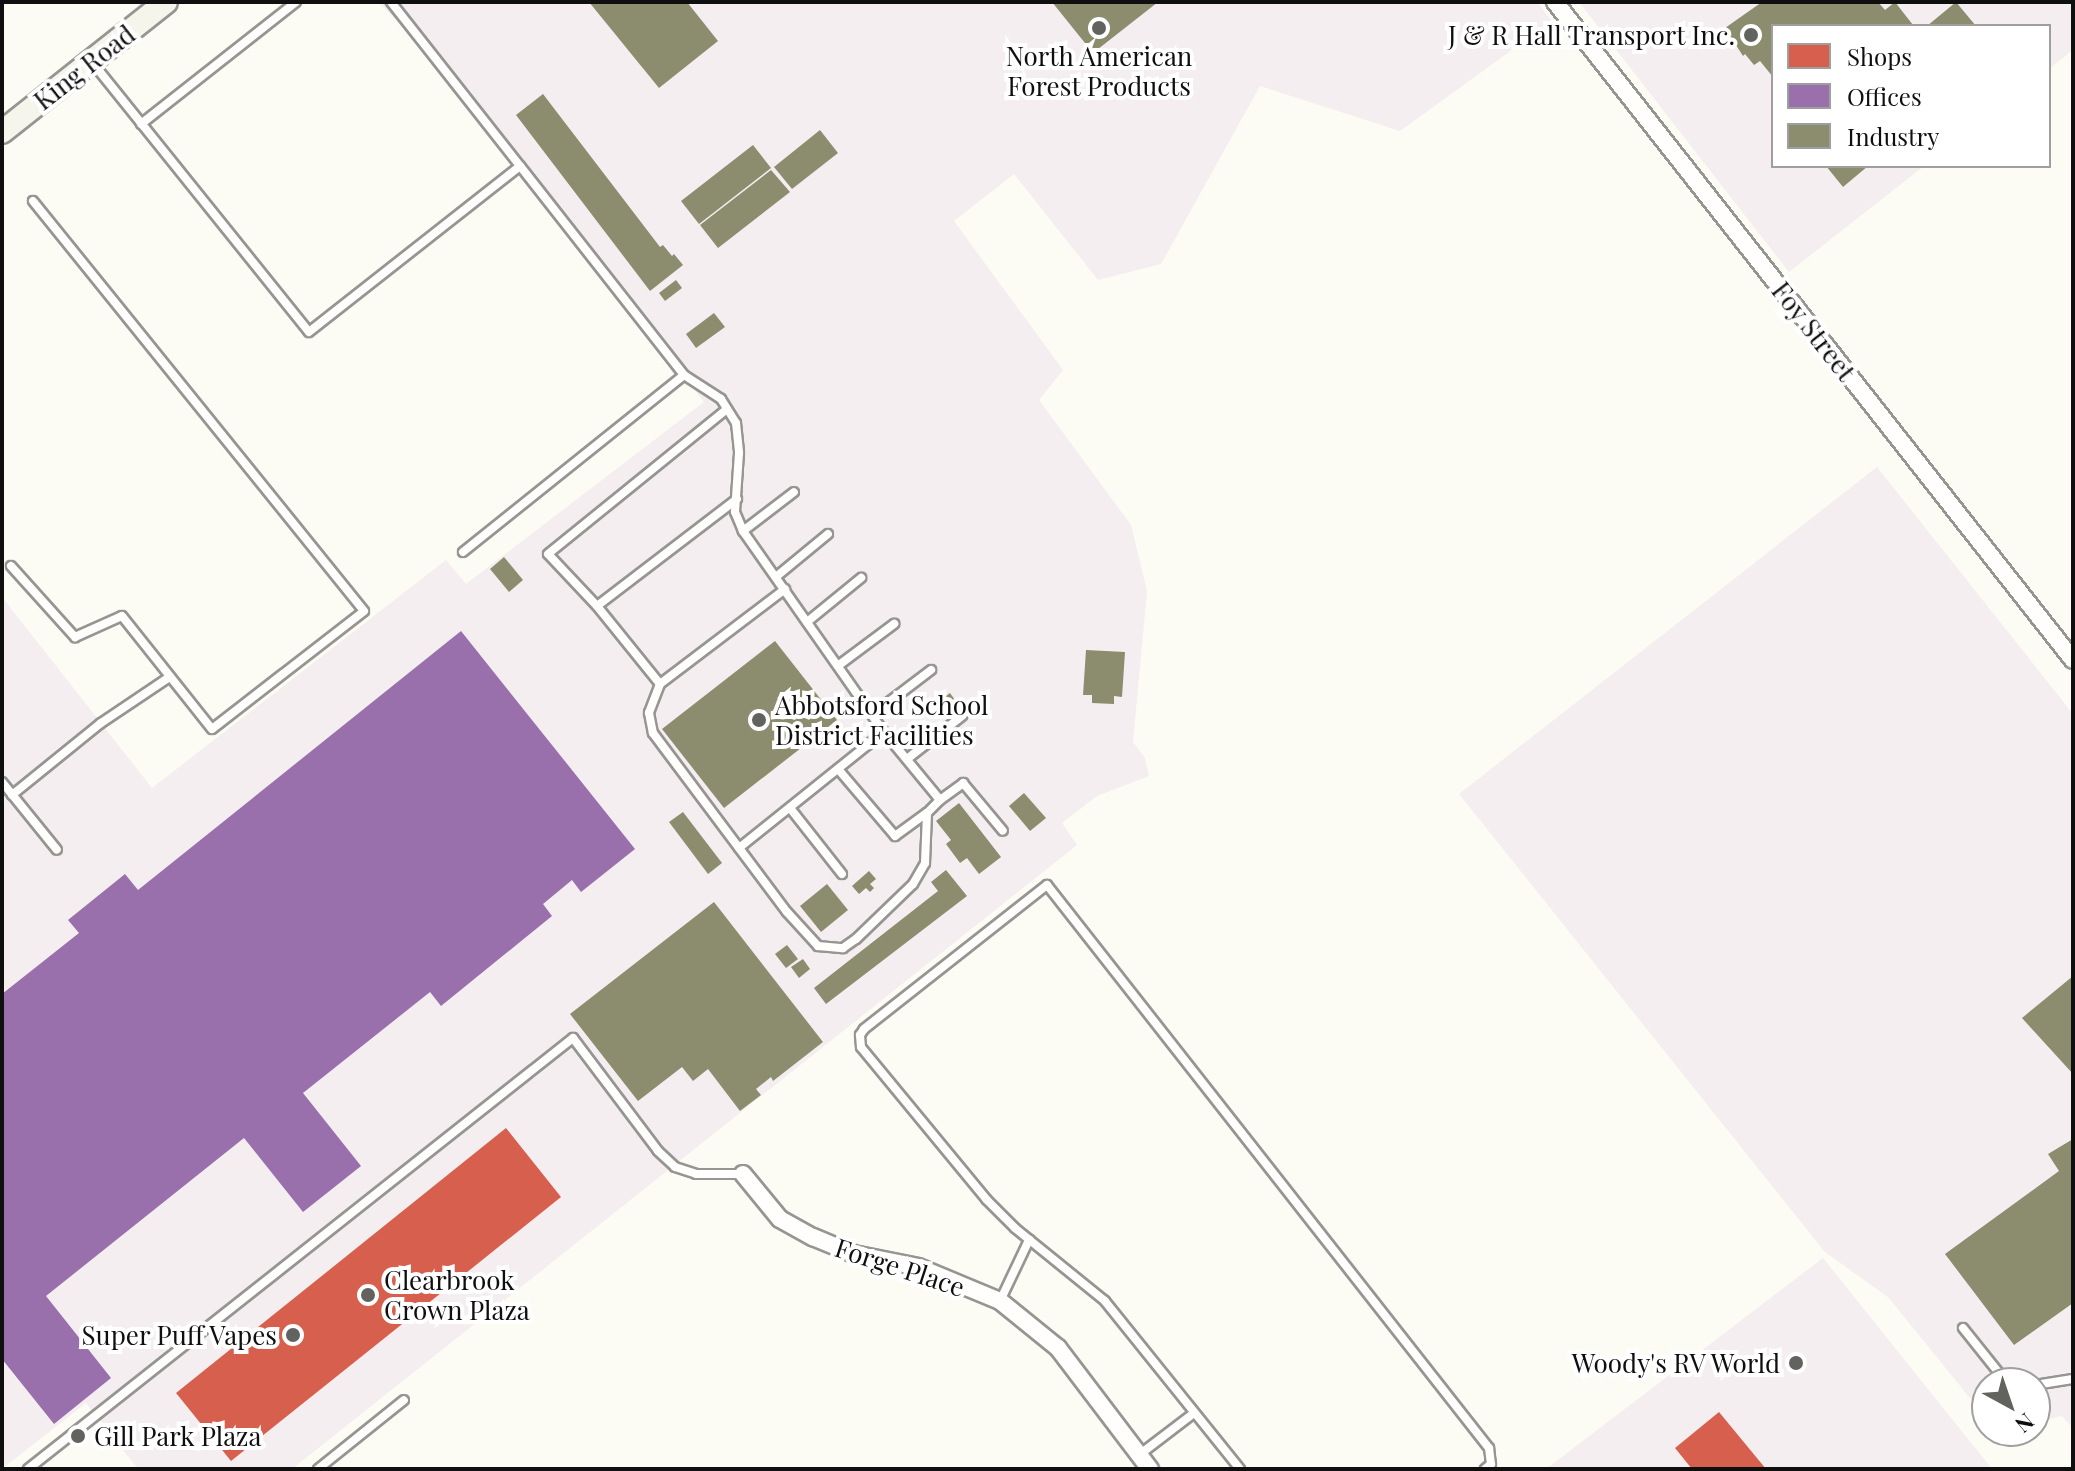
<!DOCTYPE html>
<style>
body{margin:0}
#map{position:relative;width:2075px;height:1471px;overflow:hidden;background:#fcfbf4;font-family:"Playfair Display",serif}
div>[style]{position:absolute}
.industrial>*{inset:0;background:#f4eef0}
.shops>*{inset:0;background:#d6604d}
.offices>*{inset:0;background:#9970ab}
.industry>*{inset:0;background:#8c8c6e}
.roads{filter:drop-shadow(2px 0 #969592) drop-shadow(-2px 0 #969592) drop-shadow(0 2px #969592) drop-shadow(0 -2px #969592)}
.lane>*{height:8px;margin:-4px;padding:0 4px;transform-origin:4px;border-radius:4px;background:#fffefd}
.street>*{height:16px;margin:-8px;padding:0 8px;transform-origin:8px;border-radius:8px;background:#fffefd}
.secondary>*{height:22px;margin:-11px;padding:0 11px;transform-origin:11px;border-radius:11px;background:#f5f5eb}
.dots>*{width:22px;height:22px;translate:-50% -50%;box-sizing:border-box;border:4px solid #fff;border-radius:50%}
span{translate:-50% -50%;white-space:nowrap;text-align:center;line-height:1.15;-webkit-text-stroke:8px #fff;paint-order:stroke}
.poi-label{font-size:26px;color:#0f0f0f}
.right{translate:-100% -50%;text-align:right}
.left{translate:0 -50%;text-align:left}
.street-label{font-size:26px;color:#0f0f0f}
.frame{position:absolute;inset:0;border:4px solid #0f0f0f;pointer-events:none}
.legend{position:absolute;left:1771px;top:24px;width:280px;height:144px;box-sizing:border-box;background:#fff;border:2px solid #9f9f9f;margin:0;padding:10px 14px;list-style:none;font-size:24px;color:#0f0f0f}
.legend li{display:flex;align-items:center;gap:16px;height:40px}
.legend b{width:40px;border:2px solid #9f9f9f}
.north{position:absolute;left:1971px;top:1367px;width:80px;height:80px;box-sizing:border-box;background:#fff;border:2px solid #9f9f9f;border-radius:50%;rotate:140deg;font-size:22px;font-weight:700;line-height:32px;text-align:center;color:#0f0f0f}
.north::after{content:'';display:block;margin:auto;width:28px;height:36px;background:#62625f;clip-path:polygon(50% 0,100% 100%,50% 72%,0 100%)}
</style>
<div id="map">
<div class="industrial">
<i style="clip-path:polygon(378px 2px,1537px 2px,1552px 21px,1400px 131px,1260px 86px,1161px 264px,1098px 280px,1014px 174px,954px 221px,1063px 370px,1039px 400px,1131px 525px,1147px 591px,1133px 742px,1145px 758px,1149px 776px,1097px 796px,1062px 823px,1077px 845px,292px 1469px,138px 1469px,86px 1403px,2px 1469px,2px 597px,152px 788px,446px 560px,466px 584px,704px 402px,443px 65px)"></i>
<i style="clip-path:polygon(1579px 2px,2073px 2px,2073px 50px,2049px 69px,2049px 26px,1773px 26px,1773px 166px,1924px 166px,1789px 272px)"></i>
<i style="clip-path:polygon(1877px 467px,2073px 714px,2073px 1428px,2062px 1416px,2035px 1422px,2035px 1383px,1987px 1383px,1987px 1419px,1888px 1297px,1825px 1252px,1459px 794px)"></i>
<i style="clip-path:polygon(1823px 1258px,1992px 1469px,1546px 1469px)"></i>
</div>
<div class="shops">
<i style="clip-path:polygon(506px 1128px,561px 1197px,231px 1461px,176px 1393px)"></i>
<i style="clip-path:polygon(1719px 1412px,1766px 1469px,1692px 1469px,1675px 1448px)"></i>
</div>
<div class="offices">
<i style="clip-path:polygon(461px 631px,635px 849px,581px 892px,572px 880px,543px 904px,552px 916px,441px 1006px,430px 992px,303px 1093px,361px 1166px,303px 1212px,244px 1138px,46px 1296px,111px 1378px,54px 1424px,2px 1359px,2px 994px,79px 933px,68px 920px,125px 874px,138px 890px)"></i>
</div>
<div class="industry">
<i style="clip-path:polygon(589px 2px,687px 2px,718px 41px,659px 88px)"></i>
<i style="clip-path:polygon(1052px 2px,1158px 2px,1093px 53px)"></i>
<i style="clip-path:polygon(1762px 2px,1878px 2px,1885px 10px,1895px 2px,1913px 25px,1773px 26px,1773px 77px,1760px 61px,1754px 65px,1745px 54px,1743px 56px,1725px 28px)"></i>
<i style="clip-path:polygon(1956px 2px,1976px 26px,1927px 26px)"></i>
<i style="clip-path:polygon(543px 94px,660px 247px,663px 245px,672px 256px,674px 254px,683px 265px,650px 291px,516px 115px)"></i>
<i style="clip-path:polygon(820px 130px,838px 153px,792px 189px,774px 167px)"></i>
<i style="clip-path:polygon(753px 145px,771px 168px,699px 224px,681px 201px)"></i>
<i style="clip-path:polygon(1826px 166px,1868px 166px,1843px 187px)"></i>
<i style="clip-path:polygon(771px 170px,790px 192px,718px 248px,700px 225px)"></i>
<i style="clip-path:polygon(676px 280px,682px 288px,665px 301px,659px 293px)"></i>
<i style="clip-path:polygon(714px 313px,725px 327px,696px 348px,686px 334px)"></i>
<i style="clip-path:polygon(504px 557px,523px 580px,509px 592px,490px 569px)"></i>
<i style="clip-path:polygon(775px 641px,837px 720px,724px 808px,662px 729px)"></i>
<i style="clip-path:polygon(1086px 650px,1125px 652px,1122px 697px,1114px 696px,1114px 704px,1092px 703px,1092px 695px,1083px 695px)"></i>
<i style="clip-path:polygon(950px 693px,957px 703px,946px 711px,938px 702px)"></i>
<i style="clip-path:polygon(1024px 793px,1046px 818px,1030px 831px,1009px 806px)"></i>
<i style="clip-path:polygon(959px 803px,1001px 857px,979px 874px,967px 858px,960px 863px,946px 844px,951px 840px,936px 821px)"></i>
<i style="clip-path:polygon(683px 812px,722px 863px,708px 874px,669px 822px)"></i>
<i style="clip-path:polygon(946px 870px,967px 896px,826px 1004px,814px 988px,938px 891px,931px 882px)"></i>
<i style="clip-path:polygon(869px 871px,876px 879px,870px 884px,874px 888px,870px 892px,866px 888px,859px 894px,852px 886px)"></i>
<i style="clip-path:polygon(827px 884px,848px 910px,821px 932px,800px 906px)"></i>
<i style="clip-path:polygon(714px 902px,823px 1042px,773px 1081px,771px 1077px,756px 1089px,761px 1095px,740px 1111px,708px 1069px,693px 1081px,682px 1067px,638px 1101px,570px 1014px)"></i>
<i style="clip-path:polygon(787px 945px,798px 959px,786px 968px,775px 954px)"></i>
<i style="clip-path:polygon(803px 959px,810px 969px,799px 978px,791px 967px)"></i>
<i style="clip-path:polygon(2073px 976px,2073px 1074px,2022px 1018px)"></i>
<i style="clip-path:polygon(2073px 1139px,2073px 1303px,2014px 1345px,1945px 1254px,2059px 1171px,2048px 1154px)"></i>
</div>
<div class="roads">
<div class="lane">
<i style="left:92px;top:62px;width:346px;rotate:51.2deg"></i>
<i style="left:309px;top:332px;width:268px;rotate:-38.2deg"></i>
<i style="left:520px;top:166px;width:209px;rotate:-128.2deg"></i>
<i style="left:141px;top:124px;width:197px;rotate:-38.2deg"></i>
<i style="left:684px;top:375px;width:44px;rotate:33deg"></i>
<i style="left:721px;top:399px;width:28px;rotate:58deg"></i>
<i style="left:736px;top:423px;width:30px;rotate:84deg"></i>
<i style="left:739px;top:453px;width:59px;rotate:93.9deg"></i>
<i style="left:735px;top:512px;width:21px;rotate:67deg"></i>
<i style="left:743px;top:531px;width:246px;rotate:55deg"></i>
<i style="left:884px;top:732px;width:88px;rotate:50.5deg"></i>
<i style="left:940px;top:800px;width:29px;rotate:-36deg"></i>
<i style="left:963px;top:783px;width:62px;rotate:50.2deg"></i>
<i style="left:737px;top:499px;width:176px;rotate:142.6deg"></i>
<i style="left:597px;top:606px;width:100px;rotate:51.1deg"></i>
<i style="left:660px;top:684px;width:31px;rotate:111deg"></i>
<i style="left:649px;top:713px;width:20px;rotate:79deg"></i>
<i style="left:653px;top:733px;width:224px;rotate:53.2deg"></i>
<i style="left:787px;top:912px;width:46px;rotate:47.6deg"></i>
<i style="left:818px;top:946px;width:25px;rotate:5deg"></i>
<i style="left:843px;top:948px;width:16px;rotate:-35deg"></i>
<i style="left:856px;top:939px;width:79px;rotate:-44deg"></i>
<i style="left:913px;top:884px;width:24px;rotate:-60deg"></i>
<i style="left:925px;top:863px;width:50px;rotate:-87.7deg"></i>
<i style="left:927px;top:813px;width:18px;rotate:-45deg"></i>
<i style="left:743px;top:531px;width:64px;rotate:-37.4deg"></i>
<i style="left:463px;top:552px;width:283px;rotate:-38.7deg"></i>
<i style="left:684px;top:375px;width:266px;rotate:-128.1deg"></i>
<i style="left:11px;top:566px;width:96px;rotate:48deg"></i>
<i style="left:75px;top:637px;width:51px;rotate:-24.1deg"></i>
<i style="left:122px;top:616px;width:144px;rotate:51.5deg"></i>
<i style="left:212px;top:729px;width:192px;rotate:-37.8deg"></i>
<i style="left:364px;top:611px;width:527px;rotate:-128.91deg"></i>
<i style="left:777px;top:576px;width:66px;rotate:-39.5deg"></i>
<i style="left:597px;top:606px;width:71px;rotate:-133.3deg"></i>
<i style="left:548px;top:554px;width:230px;rotate:-39deg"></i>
<i style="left:807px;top:622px;width:70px;rotate:-39.2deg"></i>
<i style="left:839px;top:665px;width:69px;rotate:-36.7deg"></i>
<i style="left:660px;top:684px;width:157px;rotate:-37.2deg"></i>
<i style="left:873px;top:714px;width:73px;rotate:-37.2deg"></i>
<i style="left:907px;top:759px;width:70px;rotate:-38deg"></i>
<i style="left:838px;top:769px;width:88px;rotate:49.6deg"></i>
<i style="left:895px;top:836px;width:39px;rotate:-36deg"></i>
<i style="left:2px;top:782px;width:87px;rotate:51deg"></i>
<i style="left:12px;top:795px;width:114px;rotate:-39deg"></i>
<i style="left:101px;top:723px;width:81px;rotate:-33.9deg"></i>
<i style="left:790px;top:808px;width:84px;rotate:51.8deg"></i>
<i style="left:739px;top:848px;width:186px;rotate:-38.7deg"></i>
<i style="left:1000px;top:1301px;width:68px;rotate:-64.6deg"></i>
<i style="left:1963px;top:1328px;width:70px;rotate:51.3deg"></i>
<i style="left:2035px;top:1385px;width:38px;rotate:-9deg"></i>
<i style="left:1139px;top:1455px;width:69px;rotate:-37.4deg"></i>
<i style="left:28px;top:1469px;width:695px;rotate:-38.34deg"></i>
<i style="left:573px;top:1038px;width:141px;rotate:53deg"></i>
<i style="left:658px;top:1151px;width:23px;rotate:43deg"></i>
<i style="left:675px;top:1167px;width:22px;rotate:18deg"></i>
<i style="left:696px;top:1174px;width:47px"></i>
<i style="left:318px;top:1469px;width:110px;rotate:-38.7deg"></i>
<i style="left:1240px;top:1469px;width:216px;rotate:-128.8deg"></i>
<i style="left:1105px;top:1301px;width:116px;rotate:-141deg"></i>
<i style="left:1015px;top:1228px;width:40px;rotate:-135deg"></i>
<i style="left:987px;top:1200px;width:198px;rotate:-129.5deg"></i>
<i style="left:861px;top:1047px;width:12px;rotate:-95deg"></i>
<i style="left:860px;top:1035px;width:7px;rotate:-56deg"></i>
<i style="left:864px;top:1029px;width:233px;rotate:-38.2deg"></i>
<i style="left:1047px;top:885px;width:716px;rotate:51.87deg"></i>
<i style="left:1489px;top:1448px;width:16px;rotate:83deg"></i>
<i style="left:1491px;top:1464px;width:8px;rotate:140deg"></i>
</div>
<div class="street">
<i style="left:1555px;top:2px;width:837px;rotate:51.79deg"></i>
<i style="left:743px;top:1174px;width:58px;rotate:50.6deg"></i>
<i style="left:780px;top:1219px;width:38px;rotate:29deg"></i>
<i style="left:813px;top:1237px;width:44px;rotate:22.5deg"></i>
<i style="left:854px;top:1254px;width:65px;rotate:11.5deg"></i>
<i style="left:918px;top:1267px;width:89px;rotate:22.5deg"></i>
<i style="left:1000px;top:1301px;width:75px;rotate:39deg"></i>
<i style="left:1058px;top:1348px;width:152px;rotate:52.8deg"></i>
</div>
<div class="secondary">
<i style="left:2px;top:132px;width:209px;rotate:-38.4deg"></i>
</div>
</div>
<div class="dots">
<i style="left:1099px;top:28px;background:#62625f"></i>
<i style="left:1751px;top:35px;background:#62625f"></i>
<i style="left:759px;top:720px;background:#62625f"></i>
<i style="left:368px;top:1295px;background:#62625f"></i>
<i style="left:293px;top:1335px;background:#62625f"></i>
<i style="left:1796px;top:1363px;background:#62625f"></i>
<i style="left:78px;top:1436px;background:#62625f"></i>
</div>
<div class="poi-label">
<span class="right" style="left:1735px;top:35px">J &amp; R Hall Transport Inc.</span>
<span style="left:1099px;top:71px">North American<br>Forest Products</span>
<span class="left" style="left:775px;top:720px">Abbotsford School<br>District Facilities</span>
<span class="left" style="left:384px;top:1295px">Clearbrook<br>Crown Plaza</span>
<span class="right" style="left:277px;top:1335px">Super Puff Vapes</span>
<span class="right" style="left:1780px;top:1363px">Woody's RV World</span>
<span class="left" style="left:94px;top:1436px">Gill Park Plaza</span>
</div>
<div class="street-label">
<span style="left:84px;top:67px;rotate:-38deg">King Road</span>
<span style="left:1814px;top:331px;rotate:52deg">Foy Street</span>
<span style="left:900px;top:1267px;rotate:18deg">Forge Place</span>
</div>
<div class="frame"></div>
<ul class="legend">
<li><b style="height:22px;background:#d6604d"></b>Shops</li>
<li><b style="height:22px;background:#9970ab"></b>Offices</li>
<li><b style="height:22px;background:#8c8c6e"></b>Industry</li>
</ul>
<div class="north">N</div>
</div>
